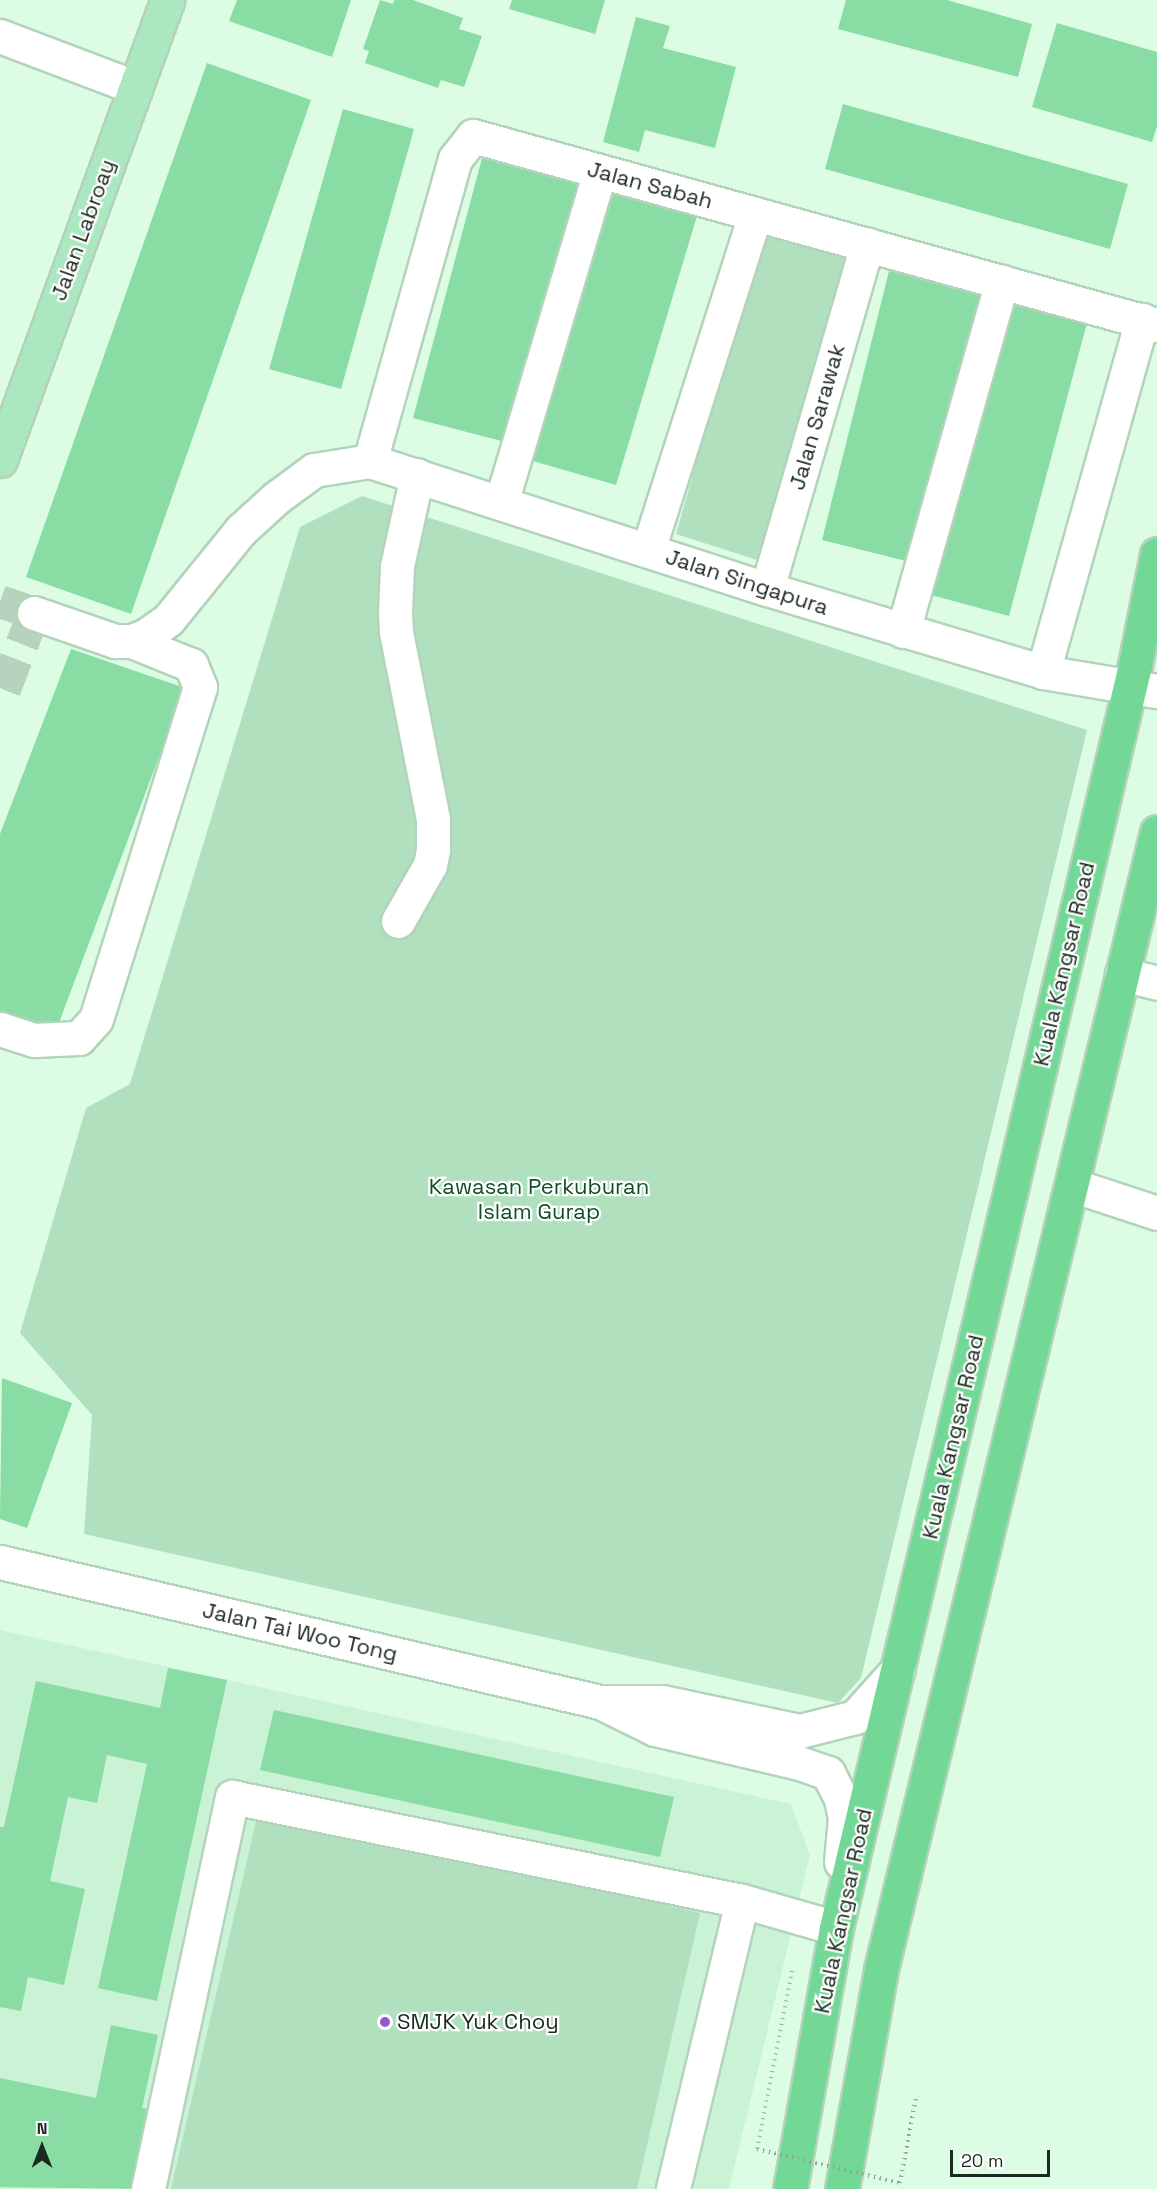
<!DOCTYPE html>
<style>
body{margin:0}
#map{position:relative;width:1157px;height:2189px;overflow:hidden;background:#dcfde4;font-family:"Space Grotesk",sans-serif}
div>[style]{position:absolute}
.built>*{inset:0;background:#caf2d4}
.green>*{inset:0;background:#b0e0bd}
.building>*{inset:0;background:#89dca3}
.minor-tunnel>*{height:33px;margin-top:-16.5px;transform-origin:0;background:repeating-linear-gradient(90deg,#b6d3bd 0 33px,transparent 0 49px)}
.roads{filter:drop-shadow(2px 0 #b3d3bb) drop-shadow(-2px 0 #b3d3bb) drop-shadow(0 2px #b3d3bb) drop-shadow(0 -2px #b3d3bb)}
.minor>*{height:33px;margin:-16.5px;padding:0 16.5px;transform-origin:16.5px;border-radius:16.5px;background:#fff}
.major>*{height:33px;margin:-16.5px;padding:0 16.5px;transform-origin:16.5px;border-radius:16.5px;background:#abe8bf}
.highway>*{height:33px;margin:-16.5px;padding:0 16.5px;transform-origin:16.5px;border-radius:16.5px;background:#73d895}
.path-bridge>*{height:4px;margin-top:-2px;transform-origin:0;background:repeating-linear-gradient(90deg,#8fa895 0 1.5px,transparent 0 6px)}
.dots>*{width:16px;height:16px;translate:-50% -50%;box-sizing:border-box;border:3px solid #fff;border-radius:50%}
span{translate:-50% -50%;white-space:nowrap;text-align:center;line-height:1.15;-webkit-text-stroke:4.5px #fff;paint-order:stroke}
.street-label{font-size:22px;color:#1c2920}
.park-label{font-size:22px;color:#104f2b}
.poi-label{font-size:22px;color:#1c2920}
.left{translate:0 -50%;text-align:left}
.north{position:absolute;left:12px;top:2117px;width:60px;height:60px;-webkit-text-stroke:4px #fff;paint-order:stroke;rotate:0deg;font-size:16px;font-weight:700;line-height:24px;text-align:center;color:#1c2920}
.north::after{content:'';display:block;margin:auto;width:21px;height:27px;background:#1c2920;clip-path:polygon(50% 0,100% 100%,50% 72%,0 100%)}
.scale{position:absolute;left:950px;top:2150px;width:100px;height:27px;box-sizing:border-box;border:3px solid #1c2920;border-top:0;padding-left:8px;font-size:18px;line-height:21px;white-space:nowrap;color:#1c2920;-webkit-text-stroke:4px #fff;paint-order:stroke}
</style>
<div id="map">
<div class="built">
<i style="clip-path:polygon(0 1630px,791px 1804px,810px 1855px,729px 2189px,0 2189px)"></i>
</div>
<div class="green">
<i style="clip-path:polygon(764px 223px,849px 246px,757px 560px,676px 534px)"></i>
<i style="clip-path:polygon(362px 496px,1087px 730px,861px 1678px,838px 1703px,84px 1534px,92px 1415px,20px 1333px,86px 1108px,130px 1084px,300px 527px)"></i>
<i style="clip-path:polygon(258px 1813px,700px 1913px,637px 2189px,171px 2189px)"></i>
</div>
<div class="building">
<i style="clip-path:polygon(237px 0,351px 0,332px 57px,229px 21px)"></i>
<i style="clip-path:polygon(380px 0,393px 4px,394px 0,413px 0,463px 18px,459px 29px,482px 36px,464px 87px,441px 80px,438px 88px,365px 63px,369px 51px,363px 49px)"></i>
<i style="clip-path:polygon(512px 0,605px 0,595px 34px,509px 9px)"></i>
<i style="clip-path:polygon(846px 0,947px 0,1032px 24px,1018px 77px,838px 29px)"></i>
<i style="clip-path:polygon(636px 17px,670px 26px,663px 48px,736px 67px,715px 148px,645px 130px,639px 152px,603px 142px)"></i>
<i style="clip-path:polygon(1057px 23px,1157px 52px,1157px 126px,1152px 142px,1032px 107px)"></i>
<i style="clip-path:polygon(207px 63px,311px 100px,131px 614px,26px 577px)"></i>
<i style="clip-path:polygon(843px 104px,1128px 184px,1110px 249px,825px 169px)"></i>
<i style="clip-path:polygon(343px 109px,414px 129px,341px 389px,269px 369px)"></i>
<i style="clip-path:polygon(482px 158px,583px 185px,513px 444px,413px 418px)"></i>
<i style="clip-path:polygon(614px 192px,697px 216px,616px 485px,533px 461px)"></i>
<i style="clip-path:polygon(889px 271px,985px 295px,918px 564px,822px 540px)"></i>
<i style="clip-path:polygon(1009px 303px,1087px 323px,1009px 616px,931px 595px)"></i>
<i style="clip-path:polygon(71px 649px,185px 688px,57px 1028px,0 1017px,0 834px)"></i>
<i style="clip-path:polygon(2px 1378px,72px 1403px,27px 1528px,0 1519px)"></i>
<i style="clip-path:polygon(168px 1668px,227px 1680px,157px 2001px,98px 1988px,147px 1764px,107px 1755px,97px 1803px,68px 1797px,50px 1881px,85px 1889px,64px 1985px,28px 1977px,21px 2011px,0 2007px,0 1827px,4px 1827px,36px 1681px,160px 1708px)"></i>
<i style="clip-path:polygon(274px 1710px,674px 1797px,660px 1857px,260px 1770px)"></i>
<i style="clip-path:polygon(111px 2025px,158px 2035px,142px 2108px,162px 2112px,145px 2189px,0 2187px,0 2078px,96px 2098px)"></i>
</div>
<div class="minor-tunnel">
<i style="left:0;top:601px;width:36px;rotate:19deg"></i>
<i style="left:34px;top:613px;width:93px;rotate:111.3deg"></i>
</div>
<div class="roads">
<div class="minor">
<i style="left:0;top:36px;width:143px;rotate:20.8deg"></i>
<i style="left:370px;top:461px;width:314px;rotate:-74.3deg"></i>
<i style="left:455px;top:159px;width:29px;rotate:-52deg"></i>
<i style="left:473px;top:136px;width:710px;rotate:15.45deg"></i>
<i style="left:501px;top:503px;width:346px;rotate:-73.4deg"></i>
<i style="left:648px;top:550px;width:353px;rotate:-72.3deg"></i>
<i style="left:767px;top:589px;width:359px;rotate:-73.8deg"></i>
<i style="left:34px;top:613px;width:86px;rotate:19.1deg"></i>
<i style="left:115px;top:641px;width:17px"></i>
<i style="left:132px;top:641px;width:14px;rotate:-21deg"></i>
<i style="left:145px;top:636px;width:28px;rotate:-35deg"></i>
<i style="left:168px;top:620px;width:116px;rotate:-51deg"></i>
<i style="left:241px;top:530px;width:47px;rotate:-42.4deg"></i>
<i style="left:276px;top:498px;width:47px;rotate:-36.4deg"></i>
<i style="left:314px;top:470px;width:57px;rotate:-9.1deg"></i>
<i style="left:370px;top:461px;width:417px;rotate:17.9deg"></i>
<i style="left:767px;top:589px;width:288px;rotate:16.7deg"></i>
<i style="left:1043px;top:672px;width:116px;rotate:9.5deg"></i>
<i style="left:903px;top:631px;width:363px;rotate:-74.2deg"></i>
<i style="left:1043px;top:672px;width:366px;rotate:-74.3deg"></i>
<i style="left:398px;top:921px;width:64px;rotate:-60.3deg"></i>
<i style="left:430px;top:865px;width:16px;rotate:-79deg"></i>
<i style="left:433px;top:849px;width:30px;rotate:-90deg"></i>
<i style="left:433px;top:819px;width:191px;rotate:-101.2deg"></i>
<i style="left:396px;top:632px;width:20px;rotate:-93deg"></i>
<i style="left:395px;top:612px;width:46px;rotate:-87.5deg"></i>
<i style="left:397px;top:566px;width:93px;rotate:-77.6deg"></i>
<i style="left:1122px;top:974px;width:36px;rotate:14deg"></i>
<i style="left:0;top:1029px;width:36px;rotate:18deg"></i>
<i style="left:34px;top:1040px;width:45px;rotate:-2.5deg"></i>
<i style="left:79px;top:1038px;width:25px;rotate:-48deg"></i>
<i style="left:96px;top:1019px;width:348px;rotate:-72.6deg"></i>
<i style="left:200px;top:687px;width:24px;rotate:-112deg"></i>
<i style="left:191px;top:665px;width:64px;rotate:-157.9deg"></i>
<i style="left:1072px;top:1185px;width:89px;rotate:18.2deg"></i>
<i style="left:0;top:1562px;width:616px;rotate:13.13deg"></i>
<i style="left:600px;top:1702px;width:61px;rotate:26.1deg"></i>
<i style="left:655px;top:1729px;width:148px;rotate:13.3deg"></i>
<i style="left:799px;top:1763px;width:31px;rotate:19deg"></i>
<i style="left:828px;top:1773px;width:29px;rotate:63deg"></i>
<i style="left:841px;top:1799px;width:19px;rotate:78deg"></i>
<i style="left:845px;top:1818px;width:44px;rotate:95.2deg"></i>
<i style="left:607px;top:1702px;width:55px"></i>
<i style="left:662px;top:1702px;width:141px;rotate:11.9deg"></i>
<i style="left:800px;top:1731px;width:57px;rotate:-14.3deg"></i>
<i style="left:855px;top:1717px;width:64px;rotate:-48.1deg"></i>
<i style="left:742px;top:1901px;width:98px;rotate:16deg"></i>
<i style="left:148px;top:2189px;width:401px;rotate:-77.9deg"></i>
<i style="left:232px;top:1797px;width:520px;rotate:11.53deg"></i>
<i style="left:742px;top:1901px;width:296px;rotate:103.5deg"></i>
</div>
<div class="major">
<i style="left:0;top:460px;width:489px;rotate:-70deg"></i>
</div>
<div class="highway">
<i style="left:790px;top:2189px;width:265px;rotate:-80deg"></i>
<i style="left:836px;top:1928px;width:1298px;rotate:-76.68deg"></i>
<i style="left:1135px;top:665px;width:113px;rotate:-78.8deg"></i>
<i style="left:842px;top:2189px;width:223px;rotate:-79.9deg"></i>
<i style="left:881px;top:1969px;width:1170px;rotate:-76.36deg"></i>
</div>
</div>
<div class="path-bridge">
<i style="left:792px;top:1971px;width:181px;rotate:101.1deg"></i>
<i style="left:757px;top:2149px;width:147px;rotate:13.4deg"></i>
<i style="left:900px;top:2183px;width:87px;rotate:-79.5deg"></i>
</div>
<div class="dots">
<i style="left:385px;top:2022px;background:#9158d0"></i>
</div>
<div class="street-label">
<span style="left:650px;top:185px;rotate:15deg">Jalan Sabah</span>
<span style="left:83px;top:230px;rotate:-70deg">Jalan Labroay</span>
<span style="left:817px;top:417px;rotate:-74deg">Jalan Sarawak</span>
<span style="left:747px;top:582px;rotate:18deg">Jalan Singapura</span>
<span style="left:1064px;top:964px;rotate:-77deg">Kuala Kangsar Road</span>
<span style="left:953px;top:1437px;rotate:-77deg">Kuala Kangsar Road</span>
<span style="left:300px;top:1632px;rotate:13deg">Jalan Tai Woo Tong</span>
<span style="left:843px;top:1911px;rotate:-78deg">Kuala Kangsar Road</span>
</div>
<div class="park-label">
<span style="left:539px;top:1199px">Kawasan Perkuburan<br>Islam Gurap</span>
</div>
<div class="poi-label">
<span class="left" style="left:397px;top:2022px">SMJK Yuk Choy</span>
</div>
<div class="north">N</div>
<div class="scale">20 m</div>
</div>
